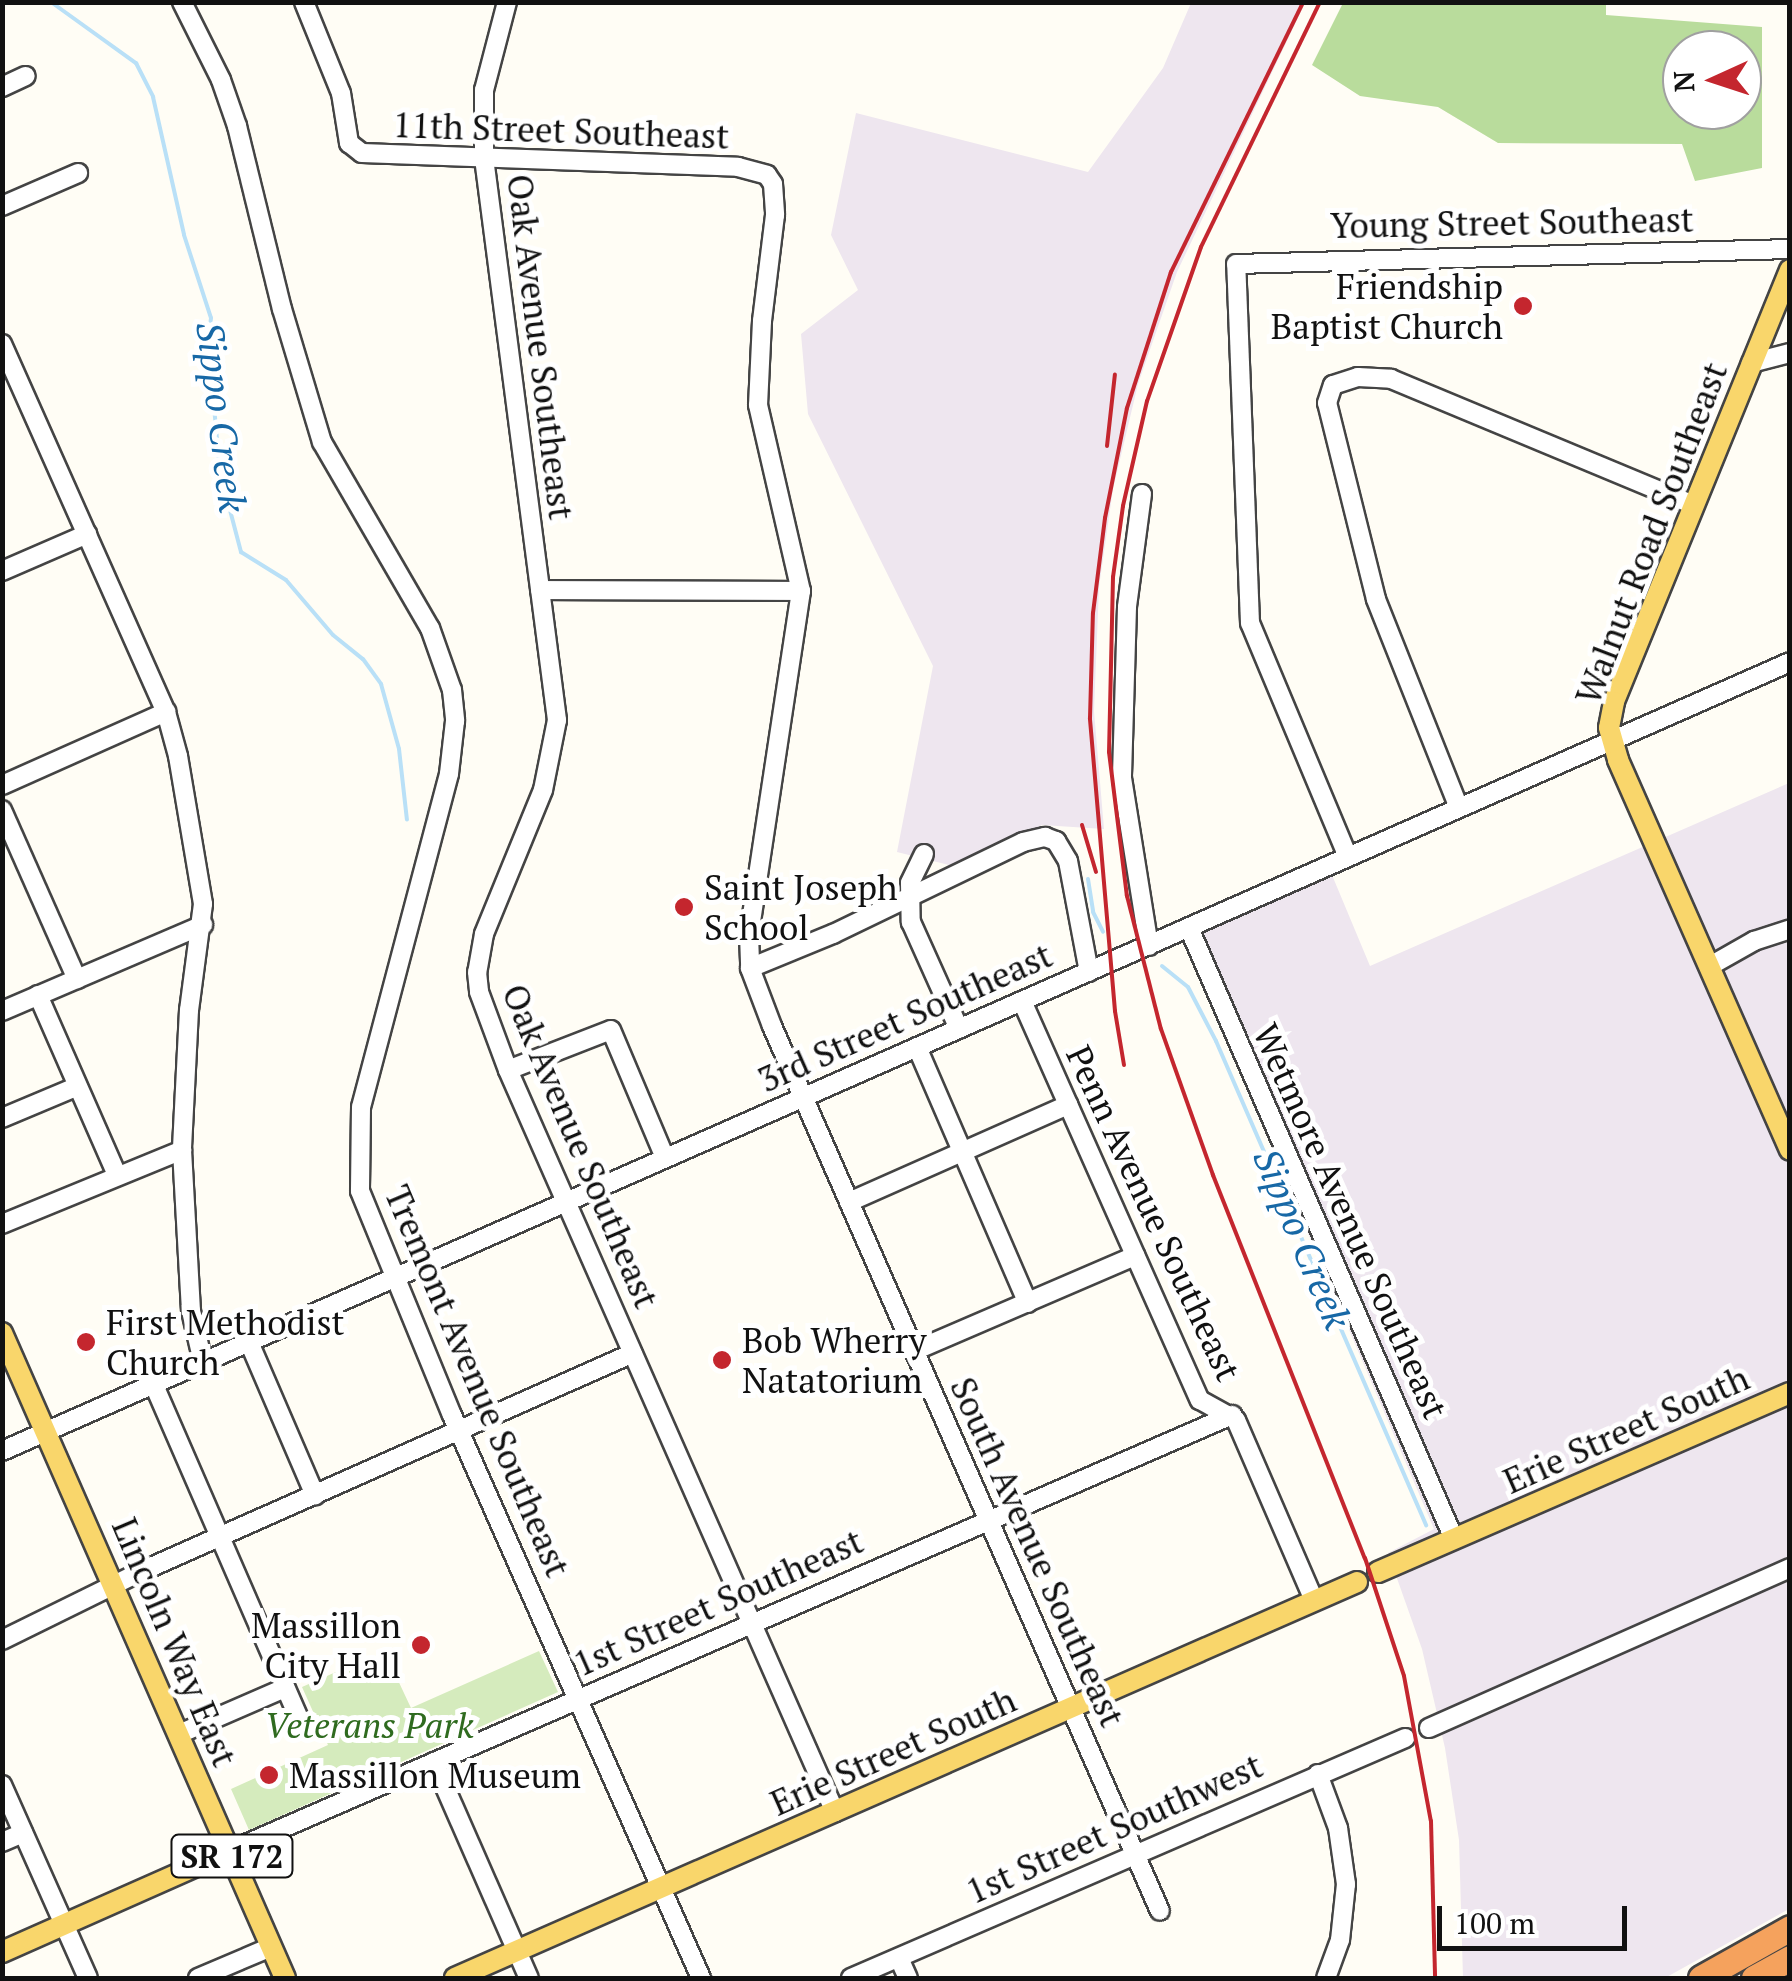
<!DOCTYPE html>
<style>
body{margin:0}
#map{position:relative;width:1792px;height:1981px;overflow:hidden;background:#fffdf5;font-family:"PT Serif",serif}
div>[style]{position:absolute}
.industrial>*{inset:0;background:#eee6ef}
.green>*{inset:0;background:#d5ebbd}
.forest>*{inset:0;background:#b9dc9c}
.stream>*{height:4px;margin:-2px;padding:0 2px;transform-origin:2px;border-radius:2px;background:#b9e0f7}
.roads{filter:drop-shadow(2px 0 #444) drop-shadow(-2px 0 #444) drop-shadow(0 2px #444) drop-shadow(0 -2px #444)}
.minor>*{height:18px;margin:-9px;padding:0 9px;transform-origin:9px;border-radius:9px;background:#fff}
.major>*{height:20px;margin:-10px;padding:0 10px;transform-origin:10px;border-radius:10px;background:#f9d66b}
.highway>*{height:25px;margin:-12.5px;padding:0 12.5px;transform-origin:12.5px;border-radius:12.5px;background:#f5a25d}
.rail>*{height:4px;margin:-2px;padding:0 2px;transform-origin:2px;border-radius:2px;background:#c4262e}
.dots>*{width:28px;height:28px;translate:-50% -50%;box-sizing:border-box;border:5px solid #fff;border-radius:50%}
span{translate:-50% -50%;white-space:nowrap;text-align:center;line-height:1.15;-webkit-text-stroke:10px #fff;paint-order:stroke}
.shield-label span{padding:2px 8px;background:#fff;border:2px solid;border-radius:8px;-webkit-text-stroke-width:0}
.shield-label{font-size:32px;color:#111;font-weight:700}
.street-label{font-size:35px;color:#111}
.poi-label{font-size:35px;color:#111}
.right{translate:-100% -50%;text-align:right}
.left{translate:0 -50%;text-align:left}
.park-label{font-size:35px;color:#2f6b1f;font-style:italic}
.water-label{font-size:38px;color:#1768a6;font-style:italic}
.frame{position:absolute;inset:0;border:5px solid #111;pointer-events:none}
.north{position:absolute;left:1662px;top:30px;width:100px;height:100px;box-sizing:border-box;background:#fff;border:2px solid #a0a0a0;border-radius:50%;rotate:267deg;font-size:28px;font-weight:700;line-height:40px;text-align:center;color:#111}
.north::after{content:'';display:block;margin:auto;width:35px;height:45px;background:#c4262e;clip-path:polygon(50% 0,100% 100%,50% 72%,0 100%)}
.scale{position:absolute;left:1437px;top:1906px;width:190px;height:45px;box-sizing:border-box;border:5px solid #111;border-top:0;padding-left:12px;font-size:30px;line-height:35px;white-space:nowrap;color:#111;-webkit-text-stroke:8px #fff;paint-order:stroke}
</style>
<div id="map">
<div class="industrial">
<i style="clip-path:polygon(1191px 3px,1305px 3px,1177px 272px,1138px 384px,1113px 489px,1099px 587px,1094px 711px,1104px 829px,1042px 825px,957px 867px,897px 852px,933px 666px,808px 414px,801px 334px,858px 290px,831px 235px,856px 113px,1088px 172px,1163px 68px)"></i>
<i style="clip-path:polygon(1789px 783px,1789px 1909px,1665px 1978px,1463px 1978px,1459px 1840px,1445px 1748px,1422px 1649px,1388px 1553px,1434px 1529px,1183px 940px,1332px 875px,1370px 966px)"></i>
</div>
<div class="green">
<i style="clip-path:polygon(539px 1651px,558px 1692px,249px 1830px,231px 1789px,328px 1745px,302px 1687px,372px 1656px,388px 1659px,411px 1708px)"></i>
</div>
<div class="forest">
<i style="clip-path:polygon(evenodd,1343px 3px,1606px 3px,1606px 15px,1762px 27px,1762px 168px,1695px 181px,1682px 144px,1498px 143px,1438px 107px,1360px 96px,1312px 65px,1343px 3px,1682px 50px,1742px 50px,1742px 110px,1682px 110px,1682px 50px)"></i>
</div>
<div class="stream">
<i style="left:51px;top:2px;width:105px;rotate:35.7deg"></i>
<i style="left:136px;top:63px;width:38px;rotate:63deg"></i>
<i style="left:153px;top:97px;width:141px;rotate:77.3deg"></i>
<i style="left:184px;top:235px;width:87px;rotate:72deg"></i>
<i style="left:211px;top:318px;width:24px;rotate:97deg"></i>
<i style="left:208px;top:342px;width:131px;rotate:84.7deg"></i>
<i style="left:220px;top:472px;width:83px;rotate:75.3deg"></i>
<i style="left:241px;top:552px;width:53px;rotate:31.9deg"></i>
<i style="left:286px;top:580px;width:72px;rotate:49.5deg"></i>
<i style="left:333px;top:635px;width:38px;rotate:39deg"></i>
<i style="left:363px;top:659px;width:31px;rotate:54deg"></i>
<i style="left:381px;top:684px;width:67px;rotate:74.5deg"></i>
<i style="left:399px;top:749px;width:71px;rotate:83.6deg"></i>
<i style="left:1088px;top:879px;width:33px;rotate:81deg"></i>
<i style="left:1093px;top:912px;width:22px;rotate:63deg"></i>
<i style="left:1162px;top:966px;width:33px;rotate:39deg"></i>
<i style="left:1188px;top:987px;width:61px;rotate:62.6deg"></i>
<i style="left:1216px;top:1041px;width:528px;rotate:66.54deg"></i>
</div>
<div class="roads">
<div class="minor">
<i style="left:182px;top:2px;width:87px;rotate:63.4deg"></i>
<i style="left:221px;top:80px;width:49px;rotate:70.8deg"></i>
<i style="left:237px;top:126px;width:188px;rotate:76.2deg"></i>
<i style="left:282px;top:309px;width:139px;rotate:73.3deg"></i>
<i style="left:322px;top:442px;width:215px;rotate:59.9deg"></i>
<i style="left:430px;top:628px;width:66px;rotate:70.5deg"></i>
<i style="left:452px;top:690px;width:31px;rotate:84deg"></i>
<i style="left:455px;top:721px;width:53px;rotate:96.5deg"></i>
<i style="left:449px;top:774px;width:344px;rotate:104.8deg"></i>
<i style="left:361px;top:1107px;width:84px;rotate:90.7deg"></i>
<i style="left:360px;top:1191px;width:242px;rotate:67.7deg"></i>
<i style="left:452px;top:1415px;width:616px;rotate:66.14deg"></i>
<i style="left:304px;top:2px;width:98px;rotate:67.9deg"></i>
<i style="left:341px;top:93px;width:51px;rotate:80.9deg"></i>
<i style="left:349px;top:143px;width:16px;rotate:38deg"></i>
<i style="left:362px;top:153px;width:376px;rotate:2.1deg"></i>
<i style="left:738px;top:167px;width:30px;rotate:15deg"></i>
<i style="left:767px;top:175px;width:11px;rotate:56deg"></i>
<i style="left:773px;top:184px;width:31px;rotate:86deg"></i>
<i style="left:775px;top:215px;width:107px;rotate:97deg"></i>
<i style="left:762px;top:321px;width:84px;rotate:92.7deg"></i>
<i style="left:758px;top:405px;width:191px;rotate:77deg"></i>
<i style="left:801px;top:591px;width:347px;rotate:98.6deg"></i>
<i style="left:749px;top:934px;width:34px;rotate:88deg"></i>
<i style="left:750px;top:968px;width:62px;rotate:69.2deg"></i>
<i style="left:772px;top:1026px;width:966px;rotate:66.33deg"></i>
<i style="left:507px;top:2px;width:91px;rotate:104.6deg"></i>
<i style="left:484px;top:90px;width:68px;rotate:90deg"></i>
<i style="left:484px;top:158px;width:567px;rotate:82.6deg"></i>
<i style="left:557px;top:720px;width:71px;rotate:101.3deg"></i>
<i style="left:543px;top:790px;width:156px;rotate:112.3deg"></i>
<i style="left:484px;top:934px;width:39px;rotate:100deg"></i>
<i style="left:477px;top:972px;width:20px;rotate:84deg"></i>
<i style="left:479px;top:992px;width:83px;rotate:69.6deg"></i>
<i style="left:508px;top:1070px;width:811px;rotate:66.22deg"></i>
<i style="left:2px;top:87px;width:26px;rotate:-25deg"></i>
<i style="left:2px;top:206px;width:83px;rotate:-23.5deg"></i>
<i style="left:2px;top:344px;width:403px;rotate:66deg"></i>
<i style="left:166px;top:712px;width:46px;rotate:74.7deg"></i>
<i style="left:178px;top:756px;width:150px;rotate:80.4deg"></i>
<i style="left:203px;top:904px;width:107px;rotate:97.5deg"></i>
<i style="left:189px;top:1010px;width:140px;rotate:92.9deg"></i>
<i style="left:182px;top:1150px;width:161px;rotate:86.8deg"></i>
<i style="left:191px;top:1311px;width:52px;rotate:76.8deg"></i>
<i style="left:1751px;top:363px;width:40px;rotate:-14.4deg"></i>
<i style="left:1142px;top:494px;width:114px;rotate:97.6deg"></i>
<i style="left:1127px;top:607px;width:171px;rotate:91.7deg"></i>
<i style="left:1122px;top:778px;width:170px;rotate:80.9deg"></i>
<i style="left:2px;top:571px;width:93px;rotate:-23.5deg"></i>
<i style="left:540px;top:590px;width:261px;rotate:0.2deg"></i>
<i style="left:2px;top:785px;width:180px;rotate:-24deg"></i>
<i style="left:1459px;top:808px;width:225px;rotate:-111.7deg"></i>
<i style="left:1376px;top:599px;width:202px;rotate:-104deg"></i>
<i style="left:1327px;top:403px;width:19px;rotate:-72deg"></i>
<i style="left:1333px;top:385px;width:26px;rotate:-18deg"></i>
<i style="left:1358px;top:377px;width:33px;rotate:3deg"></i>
<i style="left:1391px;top:379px;width:328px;rotate:22.6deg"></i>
<i style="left:2px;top:810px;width:185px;rotate:66.1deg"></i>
<i style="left:924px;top:854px;width:32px;rotate:116deg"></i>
<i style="left:910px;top:883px;width:39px;rotate:89deg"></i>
<i style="left:911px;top:922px;width:117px;rotate:65.8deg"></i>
<i style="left:1348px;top:857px;width:254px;rotate:-112.7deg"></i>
<i style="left:1250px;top:623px;width:359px;rotate:-92.2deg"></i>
<i style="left:1236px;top:264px;width:554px;rotate:-1.55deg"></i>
<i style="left:1189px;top:928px;width:666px;rotate:66.55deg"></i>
<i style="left:1710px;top:966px;width:51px;rotate:-29.6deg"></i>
<i style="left:1754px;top:941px;width:38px;rotate:-18deg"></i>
<i style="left:750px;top:968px;width:90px;rotate:-22.3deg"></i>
<i style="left:833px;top:934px;width:211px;rotate:-25.8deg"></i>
<i style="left:1023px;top:842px;width:23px;rotate:-13deg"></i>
<i style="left:1045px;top:837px;width:12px;rotate:20deg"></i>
<i style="left:1056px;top:841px;width:23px;rotate:59deg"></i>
<i style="left:1068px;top:861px;width:113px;rotate:79.3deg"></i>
<i style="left:38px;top:995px;width:197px;rotate:66.3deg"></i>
<i style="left:1022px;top:1001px;width:437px;rotate:66deg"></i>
<i style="left:1200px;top:1400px;width:41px;rotate:29.1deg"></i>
<i style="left:1236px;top:1420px;width:196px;rotate:66.6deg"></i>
<i style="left:2px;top:1011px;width:219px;rotate:-23.2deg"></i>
<i style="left:917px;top:1047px;width:279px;rotate:66.6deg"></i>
<i style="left:508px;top:1070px;width:110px;rotate:-21.2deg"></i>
<i style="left:611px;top:1030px;width:139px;rotate:67.1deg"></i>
<i style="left:2px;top:1118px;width:82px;rotate:-22.8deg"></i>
<i style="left:849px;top:1202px;width:240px;rotate:-23.9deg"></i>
<i style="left:2px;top:1224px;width:195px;rotate:-22.3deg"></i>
<i style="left:249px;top:1342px;width:167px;rotate:66.7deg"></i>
<i style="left:914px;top:1351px;width:241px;rotate:-23.3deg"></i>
<i style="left:154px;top:1385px;width:374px;rotate:66.5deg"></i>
<i style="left:2px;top:1451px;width:1954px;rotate:-23.81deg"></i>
<i style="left:2px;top:1640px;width:154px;rotate:-26.2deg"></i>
<i style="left:140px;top:1572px;width:539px;rotate:-23.95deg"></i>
<i style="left:1429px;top:1728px;width:395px;rotate:-23.9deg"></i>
<i style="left:179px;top:1734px;width:116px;rotate:-23.5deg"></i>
<i style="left:434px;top:1762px;width:236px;rotate:66.3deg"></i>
<i style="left:1318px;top:1774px;width:58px;rotate:69.7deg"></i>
<i style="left:1338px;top:1828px;width:57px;rotate:81.9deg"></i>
<i style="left:1346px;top:1884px;width:56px;rotate:96.1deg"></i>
<i style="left:1340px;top:1940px;width:40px;rotate:110.2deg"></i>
<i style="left:2px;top:1785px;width:211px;rotate:66deg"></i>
<i style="left:2px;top:1842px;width:23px;rotate:-23deg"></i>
<i style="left:230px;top:1851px;width:1093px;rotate:-23.52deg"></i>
<i style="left:899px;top:1958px;width:22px;rotate:66deg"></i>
<i style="left:198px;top:1978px;width:79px;rotate:-23deg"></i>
<i style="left:851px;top:1978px;width:604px;rotate:-23.42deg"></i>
</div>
<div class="major">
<i style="left:1790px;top:270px;width:466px;rotate:112.2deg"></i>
<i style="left:1614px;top:702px;width:26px;rotate:101deg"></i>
<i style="left:1609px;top:728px;width:33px;rotate:74deg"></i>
<i style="left:1618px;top:760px;width:426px;rotate:66.2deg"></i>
<i style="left:2px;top:1333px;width:704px;rotate:66.31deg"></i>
<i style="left:1378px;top:1572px;width:449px;rotate:-23.5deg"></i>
<i style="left:2px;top:1952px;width:249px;rotate:-23.9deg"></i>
<i style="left:455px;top:1978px;width:985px;rotate:-23.7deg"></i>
</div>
<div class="highway">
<i style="left:1701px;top:1978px;width:102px;rotate:-29.3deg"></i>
<i style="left:1754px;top:1978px;width:41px;rotate:-29.1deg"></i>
</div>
</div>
<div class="rail">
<i style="left:1320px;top:2px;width:272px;rotate:115.9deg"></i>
<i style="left:1201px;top:247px;width:163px;rotate:109.3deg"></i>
<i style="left:1147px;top:401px;width:108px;rotate:102.9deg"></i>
<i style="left:1123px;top:506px;width:72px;rotate:98deg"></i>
<i style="left:1113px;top:577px;width:175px;rotate:91.3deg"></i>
<i style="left:1109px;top:752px;width:145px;rotate:82.9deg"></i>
<i style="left:1127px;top:896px;width:137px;rotate:75.7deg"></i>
<i style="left:1161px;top:1029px;width:155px;rotate:70.4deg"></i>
<i style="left:1213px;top:1175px;width:412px;rotate:68.4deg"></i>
<i style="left:1365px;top:1558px;width:124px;rotate:71.7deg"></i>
<i style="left:1404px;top:1676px;width:147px;rotate:79.5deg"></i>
<i style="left:1431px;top:1821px;width:157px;rotate:88.5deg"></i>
<i style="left:1107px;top:446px;width:72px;rotate:-83.7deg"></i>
<i style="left:1082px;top:825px;width:49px;rotate:73.4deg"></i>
<i style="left:1124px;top:1065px;width:55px;rotate:-99.5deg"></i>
<i style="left:1115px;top:1011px;width:294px;rotate:-94.9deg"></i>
<i style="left:1090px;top:718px;width:105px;rotate:-88.4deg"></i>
<i style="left:1093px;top:613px;width:96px;rotate:-82.8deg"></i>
<i style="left:1105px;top:518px;width:112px;rotate:-78.7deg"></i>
<i style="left:1127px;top:408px;width:143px;rotate:-72.1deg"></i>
<i style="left:1171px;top:272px;width:301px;rotate:-63.9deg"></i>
</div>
<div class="dots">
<i style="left:1523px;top:306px;background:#c4262e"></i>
<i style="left:684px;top:907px;background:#c4262e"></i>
<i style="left:86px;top:1342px;background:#c4262e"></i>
<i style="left:722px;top:1360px;background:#c4262e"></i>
<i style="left:421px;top:1645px;background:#c4262e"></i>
<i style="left:269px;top:1775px;background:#c4262e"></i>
</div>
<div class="shield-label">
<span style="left:232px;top:1856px">SR 172</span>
</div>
<div class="street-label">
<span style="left:561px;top:130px;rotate:2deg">11th Street Southeast</span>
<span style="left:1512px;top:222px;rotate:-1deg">Young Street Southeast</span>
<span style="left:541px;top:347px;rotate:83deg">Oak Avenue Southeast</span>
<span style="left:1651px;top:533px;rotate:-69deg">Walnut Road Southeast</span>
<span style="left:905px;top:1017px;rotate:-24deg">3rd Street Southeast</span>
<span style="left:581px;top:1146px;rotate:67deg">Oak Avenue Southeast</span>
<span style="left:1154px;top:1213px;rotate:65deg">Penn Avenue Southeast</span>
<span style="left:1351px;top:1221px;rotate:66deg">Wetmore Avenue Southeast</span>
<span style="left:478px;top:1381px;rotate:67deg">Tremont Avenue Southeast</span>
<span style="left:1626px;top:1429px;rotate:-24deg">Erie Street South</span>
<span style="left:1038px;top:1552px;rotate:66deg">South Avenue Southeast</span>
<span style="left:718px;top:1602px;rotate:-24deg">1st Street Southeast</span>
<span style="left:175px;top:1642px;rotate:67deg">Lincoln Way East</span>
<span style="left:893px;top:1751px;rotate:-24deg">Erie Street South</span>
<span style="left:1114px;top:1828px;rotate:-24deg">1st Street Southwest</span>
</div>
<div class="poi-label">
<span class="right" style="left:1503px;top:306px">Friendship<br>Baptist Church</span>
<span class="left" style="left:704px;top:907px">Saint Joseph<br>School</span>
<span class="left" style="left:106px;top:1342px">First Methodist<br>Church</span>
<span class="left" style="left:742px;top:1360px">Bob Wherry<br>Natatorium</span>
<span class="right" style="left:401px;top:1645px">Massillon<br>City Hall</span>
<span class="left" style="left:289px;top:1775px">Massillon Museum</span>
</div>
<div class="park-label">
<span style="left:369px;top:1725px">Veterans Park</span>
</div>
<div class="water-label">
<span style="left:221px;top:417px;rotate:83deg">Sippo Creek</span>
<span style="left:1302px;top:1239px;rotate:67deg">Sippo Creek</span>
</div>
<div class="frame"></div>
<div class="north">N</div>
<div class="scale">100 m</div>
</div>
